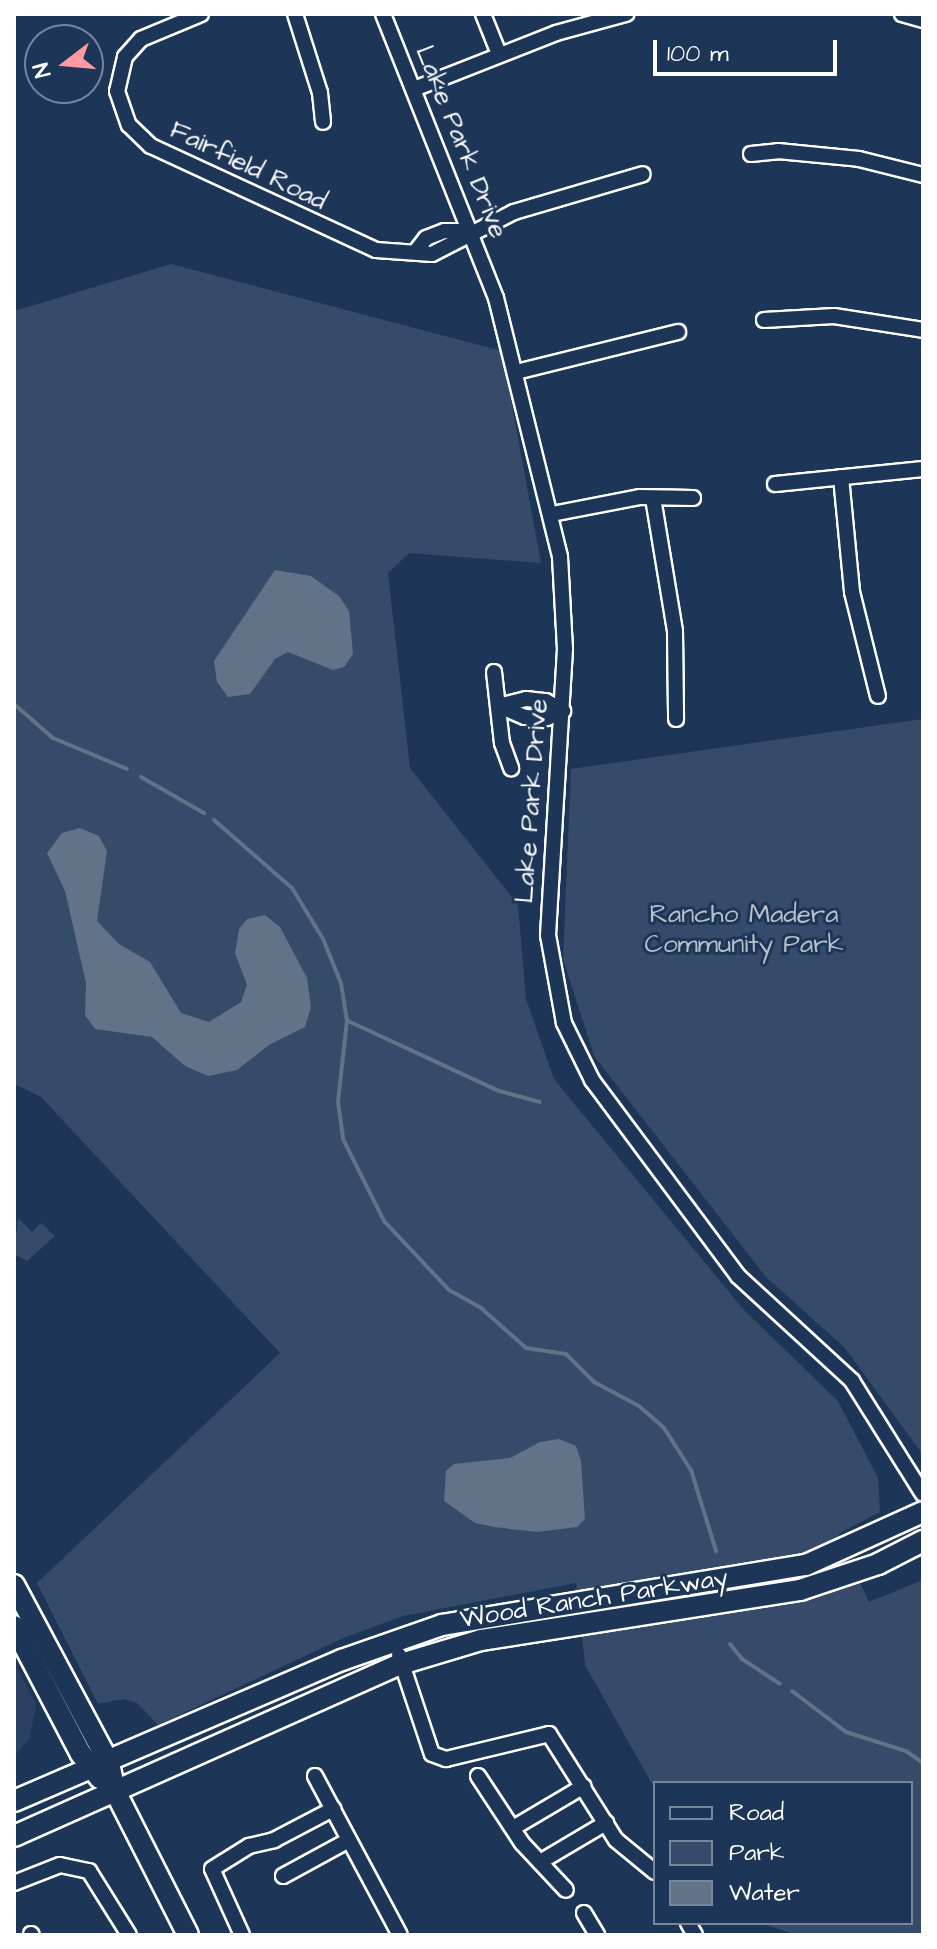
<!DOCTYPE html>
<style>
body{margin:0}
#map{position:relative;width:937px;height:1949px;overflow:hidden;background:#1d3557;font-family:"Architects Daughter",sans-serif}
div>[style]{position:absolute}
.built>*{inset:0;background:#2a4161}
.green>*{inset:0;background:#364b69}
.water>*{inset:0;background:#617289}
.stream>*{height:4px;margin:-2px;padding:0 2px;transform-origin:2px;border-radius:2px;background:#617289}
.roads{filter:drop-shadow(2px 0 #fff) drop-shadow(-2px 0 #fff) drop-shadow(0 2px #fff) drop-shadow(0 -2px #fff)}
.street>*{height:14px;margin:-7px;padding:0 7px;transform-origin:7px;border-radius:7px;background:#1d3557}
.secondary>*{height:20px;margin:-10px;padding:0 10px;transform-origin:10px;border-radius:10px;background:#1d3557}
span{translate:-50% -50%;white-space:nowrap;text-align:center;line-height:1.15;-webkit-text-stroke:6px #1d3557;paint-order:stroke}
.street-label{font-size:26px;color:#fff}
.park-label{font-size:26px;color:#b9c0ca}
.frame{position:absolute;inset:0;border:16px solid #fff;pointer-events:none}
.legend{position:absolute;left:653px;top:1781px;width:260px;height:144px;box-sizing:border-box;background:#1d3557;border:2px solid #77869a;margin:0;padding:10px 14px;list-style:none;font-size:24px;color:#fff}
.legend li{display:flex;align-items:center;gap:16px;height:40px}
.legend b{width:40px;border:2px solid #77869a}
.north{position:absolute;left:24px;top:24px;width:80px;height:80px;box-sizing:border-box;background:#1d3557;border:2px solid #77869a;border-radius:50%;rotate:254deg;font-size:22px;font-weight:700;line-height:32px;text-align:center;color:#fff}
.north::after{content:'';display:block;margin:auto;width:28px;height:36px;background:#ff9aa2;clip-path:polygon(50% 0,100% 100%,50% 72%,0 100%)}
.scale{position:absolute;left:653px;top:40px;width:184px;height:36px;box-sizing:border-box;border:4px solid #fff;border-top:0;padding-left:10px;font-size:24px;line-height:28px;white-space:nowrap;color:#fff;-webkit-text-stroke:6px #1d3557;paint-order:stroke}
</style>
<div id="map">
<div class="built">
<i style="clip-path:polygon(14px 1662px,36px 1704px,30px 1738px,14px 1757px)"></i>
</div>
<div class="green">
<i style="clip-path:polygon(171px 264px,502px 351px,541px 563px,409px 553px,388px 573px,410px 768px,518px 905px,526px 999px,554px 1079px,743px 1309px,838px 1401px,878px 1478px,880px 1512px,838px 1534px,869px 1602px,923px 1580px,923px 1935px,798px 1935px,759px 1923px,911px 1923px,911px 1783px,655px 1783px,655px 1789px,585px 1665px,576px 1583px,403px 1616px,341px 1639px,158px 1725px,137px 1703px,124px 1699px,98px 1704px,37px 1583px,280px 1353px,41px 1097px,14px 1084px,14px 311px)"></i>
<i style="clip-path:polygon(923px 719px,923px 1455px,845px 1348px,766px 1277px,594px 1056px,563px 959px,571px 769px)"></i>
<i style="clip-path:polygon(18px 1218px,32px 1232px,41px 1223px,55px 1236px,27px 1261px,14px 1254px)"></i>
</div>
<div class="water">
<i style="clip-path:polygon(275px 570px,311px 576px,339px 596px,349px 611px,353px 654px,344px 667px,333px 670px,288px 652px,275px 659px,250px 694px,228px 697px,217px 682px,214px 661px)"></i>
<i style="clip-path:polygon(80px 828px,99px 836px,107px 851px,97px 921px,119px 944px,150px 962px,181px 1013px,209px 1022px,241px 1002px,247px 985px,235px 953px,239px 929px,247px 919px,265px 915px,280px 927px,307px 978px,311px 1007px,305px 1027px,269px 1045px,237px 1070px,208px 1076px,185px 1066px,152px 1037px,95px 1029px,85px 1015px,86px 983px,65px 891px,47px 853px,62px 833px)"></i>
<i style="clip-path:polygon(559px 1439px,576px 1446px,581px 1461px,585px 1519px,577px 1527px,537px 1532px,494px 1527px,475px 1523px,444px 1501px,446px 1471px,454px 1464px,510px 1458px,540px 1442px)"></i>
</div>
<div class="stream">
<i style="left:14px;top:704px;width:52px;rotate:41.1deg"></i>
<i style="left:53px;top:738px;width:80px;rotate:22.7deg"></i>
<i style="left:141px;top:777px;width:73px;rotate:29.7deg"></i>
<i style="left:214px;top:820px;width:103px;rotate:41.1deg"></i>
<i style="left:292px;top:888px;width:60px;rotate:58.7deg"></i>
<i style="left:323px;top:939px;width:48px;rotate:67.8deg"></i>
<i style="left:341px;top:983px;width:37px;rotate:81deg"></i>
<i style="left:347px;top:1020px;width:82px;rotate:96.3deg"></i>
<i style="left:338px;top:1102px;width:37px;rotate:82deg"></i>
<i style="left:343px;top:1139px;width:92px;rotate:63.4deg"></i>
<i style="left:384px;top:1221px;width:95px;rotate:46.7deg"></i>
<i style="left:449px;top:1290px;width:37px;rotate:29deg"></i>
<i style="left:481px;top:1308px;width:60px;rotate:41.6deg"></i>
<i style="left:526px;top:1348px;width:40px;rotate:8.5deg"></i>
<i style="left:566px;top:1354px;width:40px;rotate:45deg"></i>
<i style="left:594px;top:1382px;width:51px;rotate:28.1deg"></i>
<i style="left:639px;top:1406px;width:33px;rotate:41deg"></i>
<i style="left:664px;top:1428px;width:50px;rotate:57.3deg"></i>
<i style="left:691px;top:1470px;width:85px;rotate:72.8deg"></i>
<i style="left:348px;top:1021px;width:166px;rotate:24.9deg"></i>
<i style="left:499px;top:1091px;width:42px;rotate:15deg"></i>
<i style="left:730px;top:1644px;width:19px;rotate:51deg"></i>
<i style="left:742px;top:1659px;width:45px;rotate:33.3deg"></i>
<i style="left:792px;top:1691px;width:68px;rotate:37.2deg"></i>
<i style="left:846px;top:1732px;width:63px;rotate:17.6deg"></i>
<i style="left:906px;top:1751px;width:21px;rotate:35deg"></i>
</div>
<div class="roads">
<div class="street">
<i style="left:201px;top:14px;width:65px;rotate:157.4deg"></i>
<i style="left:141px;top:39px;width:24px;rotate:132deg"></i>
<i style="left:125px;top:57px;width:35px;rotate:103deg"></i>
<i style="left:117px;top:91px;width:36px;rotate:71deg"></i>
<i style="left:129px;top:125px;width:30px;rotate:44deg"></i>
<i style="left:151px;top:146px;width:248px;rotate:24.8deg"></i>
<i style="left:376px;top:250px;width:56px;rotate:4.1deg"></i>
<i style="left:432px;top:254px;width:92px;rotate:-27.1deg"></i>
<i style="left:514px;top:212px;width:134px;rotate:-16.4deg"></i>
<i style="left:295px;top:14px;width:83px;rotate:72.4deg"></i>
<i style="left:320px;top:93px;width:29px;rotate:84deg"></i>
<i style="left:383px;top:14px;width:306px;rotate:68.3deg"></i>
<i style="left:496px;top:298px;width:267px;rotate:76.1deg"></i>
<i style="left:560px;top:557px;width:92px;rotate:86.9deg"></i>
<i style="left:565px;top:649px;width:287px;rotate:93.4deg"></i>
<i style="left:548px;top:935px;width:89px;rotate:79.7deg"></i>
<i style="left:564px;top:1023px;width:64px;rotate:63.8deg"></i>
<i style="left:592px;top:1080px;width:244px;rotate:53.3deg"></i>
<i style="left:738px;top:1276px;width:155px;rotate:42.6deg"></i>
<i style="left:852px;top:1381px;width:133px;rotate:57.9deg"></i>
<i style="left:483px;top:14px;width:43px;rotate:68.2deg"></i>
<i style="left:902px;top:14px;width:22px;rotate:16deg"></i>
<i style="left:414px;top:89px;width:153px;rotate:-21.5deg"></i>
<i style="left:556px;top:33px;width:73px;rotate:-15.2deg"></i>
<i style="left:751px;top:154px;width:27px;rotate:-6deg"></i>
<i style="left:778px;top:151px;width:81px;rotate:5.6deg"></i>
<i style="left:859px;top:159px;width:66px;rotate:14deg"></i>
<i style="left:416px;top:251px;width:16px;rotate:-52deg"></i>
<i style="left:426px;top:238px;width:19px;rotate:-21deg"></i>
<i style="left:444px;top:231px;width:27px"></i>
<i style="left:764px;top:320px;width:70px;rotate:-3.3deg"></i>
<i style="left:834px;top:316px;width:90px;rotate:8.9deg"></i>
<i style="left:516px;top:372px;width:167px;rotate:-13.9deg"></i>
<i style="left:841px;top:477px;width:116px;rotate:84.5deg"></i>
<i style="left:852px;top:592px;width:107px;rotate:76deg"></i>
<i style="left:775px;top:484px;width:149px;rotate:-5.8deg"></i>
<i style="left:653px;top:498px;width:135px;rotate:80.6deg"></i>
<i style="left:675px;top:631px;width:88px;rotate:89.3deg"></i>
<i style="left:552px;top:514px;width:90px;rotate:-10.9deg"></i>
<i style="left:640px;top:497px;width:53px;rotate:1.1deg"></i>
<i style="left:494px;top:672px;width:71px;rotate:83.6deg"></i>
<i style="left:502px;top:743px;width:27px;rotate:70deg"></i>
<i style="left:498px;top:706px;width:29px;rotate:-14deg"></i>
<i style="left:526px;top:699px;width:20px;rotate:6deg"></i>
<i style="left:546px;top:701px;width:20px;rotate:30deg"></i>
<i style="left:499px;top:706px;width:28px;rotate:23deg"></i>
<i style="left:525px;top:717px;width:22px;rotate:3deg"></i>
<i style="left:547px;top:718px;width:17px;rotate:-24deg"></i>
<i style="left:399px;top:1655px;width:104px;rotate:71.6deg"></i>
<i style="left:432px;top:1754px;width:15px;rotate:20deg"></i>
<i style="left:446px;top:1759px;width:106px;rotate:-13.6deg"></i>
<i style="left:549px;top:1734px;width:125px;rotate:57.7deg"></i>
<i style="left:616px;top:1840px;width:50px;rotate:39.4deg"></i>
<i style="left:315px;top:1776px;width:180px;rotate:61.9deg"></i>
<i style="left:478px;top:1776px;width:80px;rotate:56.7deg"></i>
<i style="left:522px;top:1843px;width:64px;rotate:46.9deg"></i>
<i style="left:513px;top:1828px;width:82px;rotate:-30.6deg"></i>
<i style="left:540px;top:1862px;width:77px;rotate:-30.6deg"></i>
<i style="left:283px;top:1876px;width:75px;rotate:-28.6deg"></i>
<i style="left:14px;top:1883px;width:49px;rotate:-21.4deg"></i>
<i style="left:60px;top:1865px;width:30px;rotate:12deg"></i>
<i style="left:89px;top:1871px;width:75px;rotate:58deg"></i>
<i style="left:584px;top:1913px;width:26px;rotate:59deg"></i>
<i style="left:688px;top:1923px;width:14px;rotate:60deg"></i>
<i style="left:31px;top:1934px;width:1px;rotate:45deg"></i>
<i style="left:242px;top:1935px;width:72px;rotate:-114.4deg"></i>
<i style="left:212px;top:1869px;width:44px;rotate:-31.9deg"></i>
<i style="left:249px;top:1846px;width:26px;rotate:-13deg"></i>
<i style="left:274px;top:1840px;width:67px;rotate:-27.7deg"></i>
</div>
<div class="secondary">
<i style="left:14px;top:1585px;width:202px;rotate:61.9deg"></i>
<i style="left:109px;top:1763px;width:29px;rotate:78deg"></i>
<i style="left:115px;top:1791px;width:161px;rotate:63.1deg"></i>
<i style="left:14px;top:1626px;width:144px;rotate:62.4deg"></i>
<i style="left:81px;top:1754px;width:31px;rotate:52deg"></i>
<i style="left:14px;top:1801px;width:357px;rotate:-23.3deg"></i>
<i style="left:342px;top:1660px;width:106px;rotate:-19.3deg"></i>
<i style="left:442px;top:1625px;width:369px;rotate:-9.4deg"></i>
<i style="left:806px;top:1565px;width:128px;rotate:-24.4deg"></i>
<i style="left:14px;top:1836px;width:424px;rotate:-24deg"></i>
<i style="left:401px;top:1664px;width:84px;rotate:-16.7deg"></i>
<i style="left:481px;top:1640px;width:323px;rotate:-8.9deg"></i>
<i style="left:800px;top:1590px;width:82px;rotate:-18.4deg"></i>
<i style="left:878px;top:1564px;width:51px;rotate:-27.1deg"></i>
</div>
</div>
<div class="street-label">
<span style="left:461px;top:142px;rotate:68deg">Lake Park Drive</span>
<span style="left:248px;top:166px;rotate:26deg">Fairfield Road</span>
<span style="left:532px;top:801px;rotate:-86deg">Lake Park Drive</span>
<span style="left:594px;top:1599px;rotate:-9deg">Wood Ranch Parkway</span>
</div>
<div class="park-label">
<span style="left:744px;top:930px">Rancho Madera<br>Community Park</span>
</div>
<div class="frame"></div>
<ul class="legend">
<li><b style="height:10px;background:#1d3557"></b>Road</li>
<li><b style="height:22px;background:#364b69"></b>Park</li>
<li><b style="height:22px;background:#617289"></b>Water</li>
</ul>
<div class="north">N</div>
<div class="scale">100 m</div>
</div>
